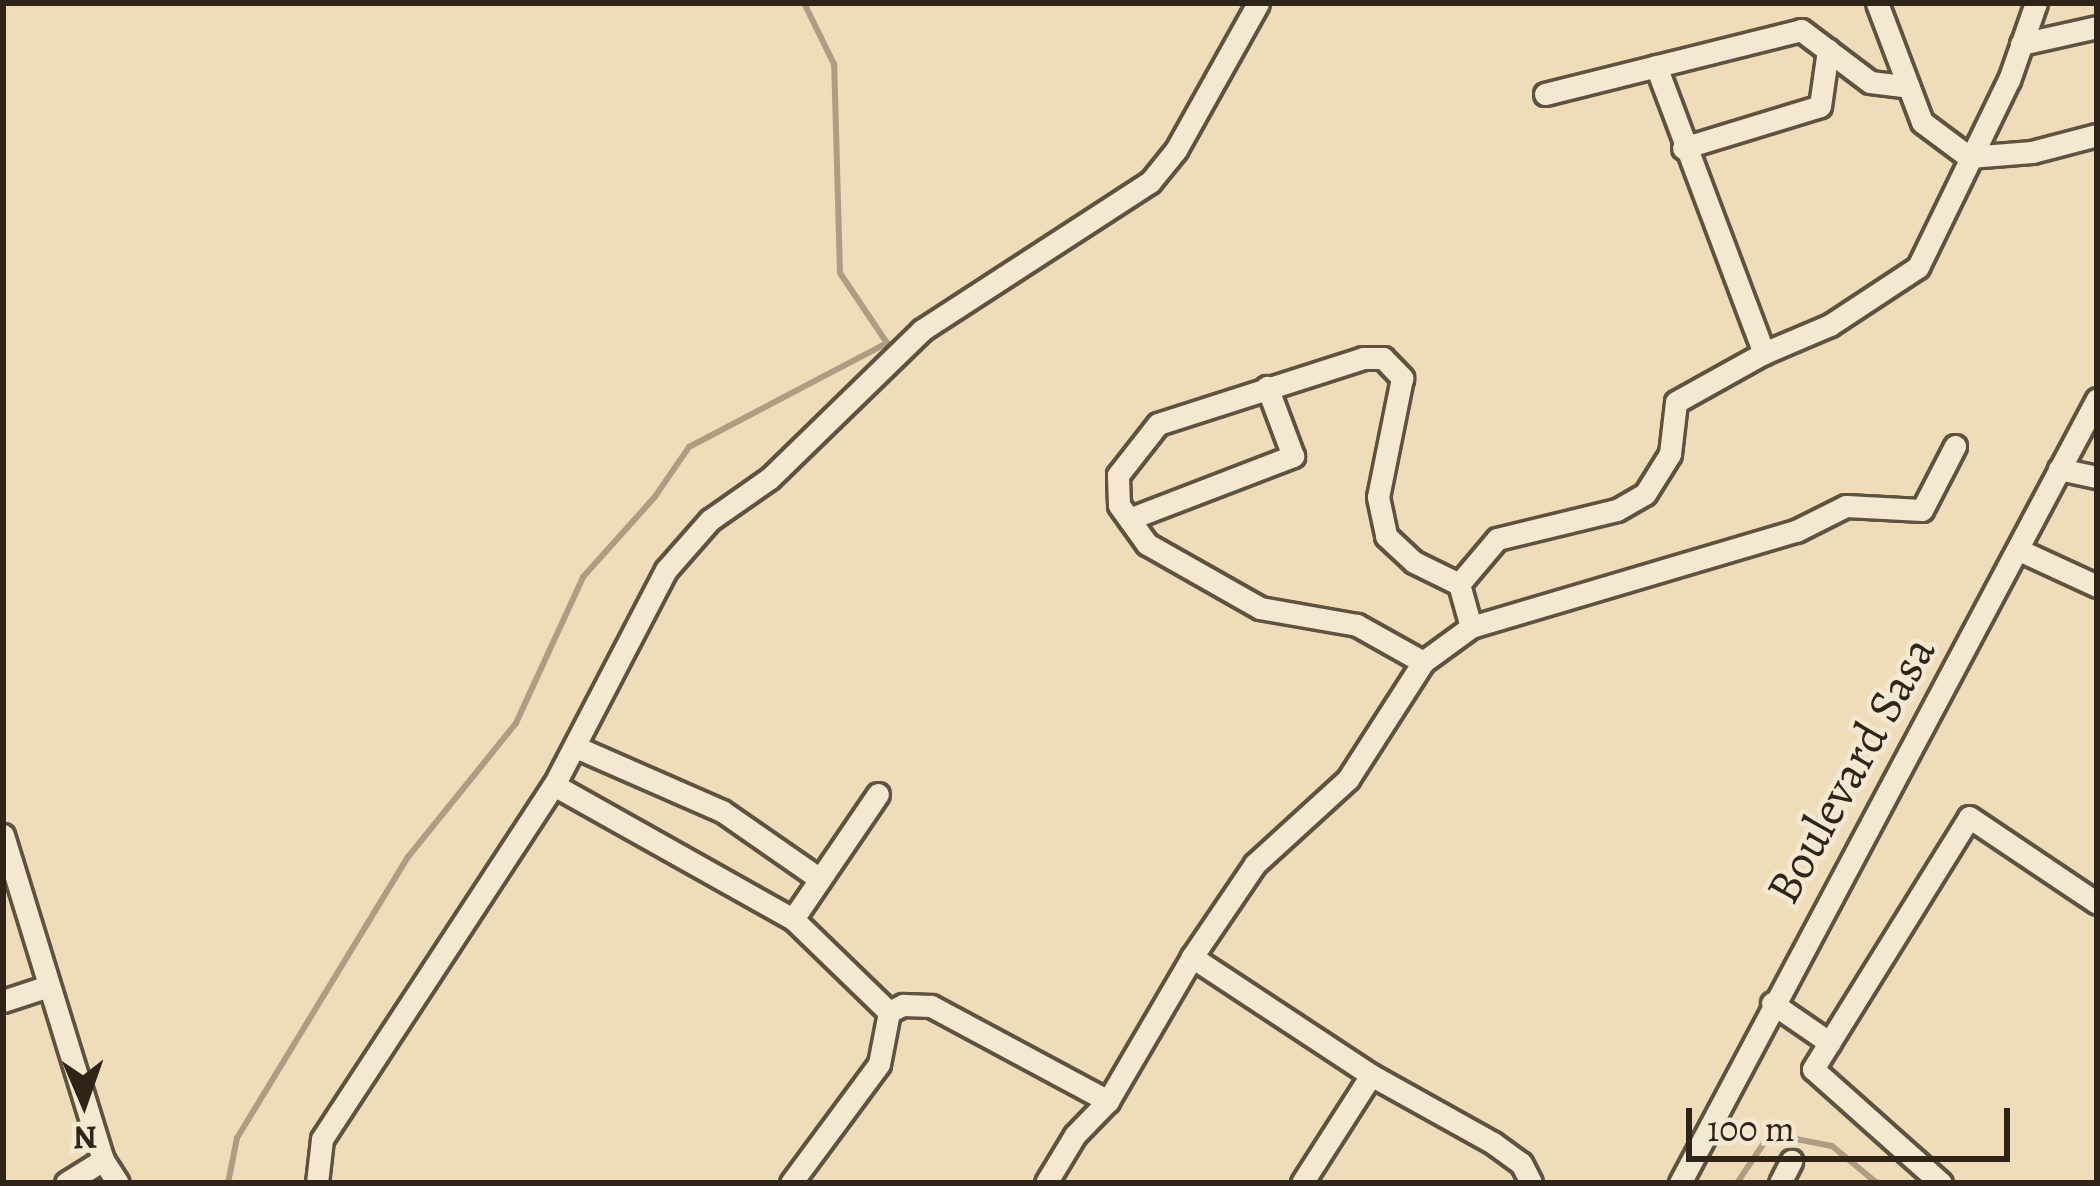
<!DOCTYPE html>
<style>
body{margin:0}
#map{position:relative;width:2100px;height:1186px;overflow:hidden;background:#efdcb8;font-family:Alegreya,serif}
div>[style]{position:absolute}
.stream>*{height:6px;margin:-3px;padding:0 3px;transform-origin:3px;border-radius:3px;background:#ae9d82}
.roads{filter:drop-shadow(3px 0 #5f5240) drop-shadow(-3px 0 #5f5240) drop-shadow(0 3px #5f5240) drop-shadow(0 -3px #5f5240)}
.minor>*{height:21px;margin:-10.5px;padding:0 10.5px;transform-origin:10.5px;border-radius:10.5px;background:#f5e8d1}
span{translate:-50% -50%;white-space:nowrap;text-align:center;line-height:1.15;-webkit-text-stroke:9px #f5e8d1;paint-order:stroke}
.street-label{font-size:48px;color:#2f2418}
.frame{position:absolute;inset:0;border:6px solid #2f2418;pointer-events:none}
.north{position:absolute;left:24px;top:1042px;width:120px;height:120px;-webkit-text-stroke:9px #f5e8d1;paint-order:stroke;rotate:178deg;font-size:33px;font-weight:700;line-height:48px;text-align:center;color:#2f2418}
.north::after{content:'';display:block;margin:auto;width:42px;height:54px;background:#2f2418;clip-path:polygon(50% 0,100% 100%,50% 72%,0 100%)}
.scale{position:absolute;left:1686px;top:1108px;width:324px;height:54px;box-sizing:border-box;border:6px solid #2f2418;border-top:0;padding-left:15px;font-size:36px;line-height:42px;white-space:nowrap;color:#2f2418;-webkit-text-stroke:9px #f5e8d1;paint-order:stroke}
</style>
<div id="map">
<div class="stream">
<i style="left:228px;top:1183px;width:46px;rotate:-78.7deg"></i>
<i style="left:237px;top:1138px;width:329px;rotate:-58.7deg"></i>
<i style="left:408px;top:857px;width:172px;rotate:-51.1deg"></i>
<i style="left:516px;top:723px;width:161px;rotate:-65.3deg"></i>
<i style="left:583px;top:577px;width:106px;rotate:-48.1deg"></i>
<i style="left:654px;top:498px;width:62px;rotate:-55.5deg"></i>
<i style="left:689px;top:447px;width:224px;rotate:-27.7deg"></i>
<i style="left:887px;top:343px;width:84px;rotate:-123.9deg"></i>
<i style="left:840px;top:273px;width:209px;rotate:-91.6deg"></i>
<i style="left:834px;top:64px;width:68px;rotate:-116.2deg"></i>
<i style="left:1737px;top:1183px;width:59px;rotate:-56deg"></i>
<i style="left:1770px;top:1134px;width:63px;rotate:11deg"></i>
<i style="left:1832px;top:1146px;width:58px;rotate:39.4deg"></i>
</div>
<div class="roads">
<div class="minor">
<i style="left:1877px;top:3px;width:127px;rotate:69.3deg"></i>
<i style="left:1922px;top:122px;width:59px;rotate:36.7deg"></i>
<i style="left:1969px;top:157px;width:63px;rotate:-4.5deg"></i>
<i style="left:2032px;top:152px;width:67px;rotate:-14.7deg"></i>
<i style="left:2021px;top:44px;width:78px;rotate:-12.6deg"></i>
<i style="left:1656px;top:66px;width:307px;rotate:69.4deg"></i>
<i style="left:1545px;top:94px;width:264px;rotate:-14deg"></i>
<i style="left:1801px;top:30px;width:86px;rotate:37deg"></i>
<i style="left:1870px;top:82px;width:39px;rotate:7deg"></i>
<i style="left:1683px;top:148px;width:143px;rotate:-17deg"></i>
<i style="left:1820px;top:106px;width:57px;rotate:-81.9deg"></i>
<i style="left:2059px;top:469px;width:39px;rotate:12deg"></i>
<i style="left:1129px;top:519px;width:176px;rotate:-21deg"></i>
<i style="left:1293px;top:456px;width:74px;rotate:-110.6deg"></i>
<i style="left:2019px;top:550px;width:86px;rotate:24.8deg"></i>
<i style="left:1471px;top:627px;width:45px;rotate:-105.6deg"></i>
<i style="left:1459px;top:584px;width:59px;rotate:-49.8deg"></i>
<i style="left:1497px;top:539px;width:123px;rotate:-13.6deg"></i>
<i style="left:1617px;top:510px;width:32px;rotate:-30deg"></i>
<i style="left:1645px;top:494px;width:47px;rotate:-58deg"></i>
<i style="left:1670px;top:454px;width:52px;rotate:-83.4deg"></i>
<i style="left:1676px;top:402px;width:101px;rotate:-29.1deg"></i>
<i style="left:1764px;top:353px;width:72px;rotate:-23deg"></i>
<i style="left:1830px;top:325px;width:105px;rotate:-33.4deg"></i>
<i style="left:1918px;top:267px;width:208px;rotate:-64.1deg"></i>
<i style="left:2009px;top:80px;width:82px;rotate:-70.7deg"></i>
<i style="left:1423px;top:662px;width:76px;rotate:-150.7deg"></i>
<i style="left:1357px;top:625px;width:98px;rotate:-170.1deg"></i>
<i style="left:1260px;top:608px;width:130px;rotate:-150.5deg"></i>
<i style="left:1147px;top:544px;width:48px;rotate:-125.7deg"></i>
<i style="left:1119px;top:505px;width:30px;rotate:-92deg"></i>
<i style="left:1118px;top:475px;width:65px;rotate:-51.9deg"></i>
<i style="left:1158px;top:424px;width:215px;rotate:-17.8deg"></i>
<i style="left:1363px;top:358px;width:20px"></i>
<i style="left:1383px;top:358px;width:28px;rotate:46deg"></i>
<i style="left:1402px;top:378px;width:121px;rotate:101.4deg"></i>
<i style="left:1378px;top:497px;width:40px;rotate:78deg"></i>
<i style="left:1386px;top:536px;width:38px;rotate:43deg"></i>
<i style="left:1414px;top:562px;width:50px;rotate:26.1deg"></i>
<i style="left:576px;top:747px;width:159px;rotate:23.7deg"></i>
<i style="left:722px;top:811px;width:119px;rotate:34.8deg"></i>
<i style="left:554px;top:785px;width:274px;rotate:29.3deg"></i>
<i style="left:793px;top:919px;width:134px;rotate:44.1deg"></i>
<i style="left:3px;top:835px;width:340px;rotate:72.9deg"></i>
<i style="left:103px;top:1160px;width:27px;rotate:57deg"></i>
<i style="left:793px;top:919px;width:151px;rotate:-55.8deg"></i>
<i style="left:1192px;top:957px;width:214px;rotate:33.4deg"></i>
<i style="left:1371px;top:1075px;width:140px;rotate:29.1deg"></i>
<i style="left:1493px;top:1143px;width:34px;rotate:36deg"></i>
<i style="left:1521px;top:1163px;width:22px;rotate:63deg"></i>
<i style="left:3px;top:1001px;width:48px;rotate:-18.1deg"></i>
<i style="left:1772px;top:1003px;width:70px;rotate:34.6deg"></i>
<i style="left:66px;top:1183px;width:44px;rotate:-31.9deg"></i>
<i style="left:317px;top:1183px;width:44px;rotate:-83.5deg"></i>
<i style="left:322px;top:1139px;width:423px;rotate:-56.8deg"></i>
<i style="left:554px;top:785px;width:242px;rotate:-62.5deg"></i>
<i style="left:666px;top:570px;width:67px;rotate:-48.7deg"></i>
<i style="left:710px;top:520px;width:73px;rotate:-35deg"></i>
<i style="left:770px;top:478px;width:212px;rotate:-44.2deg"></i>
<i style="left:922px;top:330px;width:272px;rotate:-33deg"></i>
<i style="left:1150px;top:182px;width:41px;rotate:-50.9deg"></i>
<i style="left:1176px;top:150px;width:168px;rotate:-60.8deg"></i>
<i style="left:791px;top:1183px;width:148px;rotate:-53.5deg"></i>
<i style="left:879px;top:1064px;width:53px;rotate:-79.1deg"></i>
<i style="left:889px;top:1012px;width:16px;rotate:-27deg"></i>
<i style="left:903px;top:1005px;width:28px;rotate:2deg"></i>
<i style="left:931px;top:1006px;width:201px;rotate:28.2deg"></i>
<i style="left:1046px;top:1183px;width:56px;rotate:-58.9deg"></i>
<i style="left:1075px;top:1135px;width:47px;rotate:-45.9deg"></i>
<i style="left:1108px;top:1101px;width:167px;rotate:-59.7deg"></i>
<i style="left:1192px;top:957px;width:112px;rotate:-55.9deg"></i>
<i style="left:1255px;top:864px;width:126px;rotate:-42.4deg"></i>
<i style="left:1348px;top:779px;width:139px;rotate:-57.3deg"></i>
<i style="left:1423px;top:662px;width:59px;rotate:-36.1deg"></i>
<i style="left:1471px;top:627px;width:339px;rotate:-16.5deg"></i>
<i style="left:1796px;top:531px;width:56px;rotate:-26.6deg"></i>
<i style="left:1846px;top:506px;width:76px;rotate:3deg"></i>
<i style="left:1922px;top:510px;width:72px;rotate:-62.7deg"></i>
<i style="left:1302px;top:1183px;width:128px;rotate:-57.4deg"></i>
<i style="left:1680px;top:1183px;width:888px;rotate:-61.99deg"></i>
<i style="left:1780px;top:1183px;width:25px;rotate:-63deg"></i>
<i style="left:1941px;top:1183px;width:171px;rotate:-138.3deg"></i>
<i style="left:1813px;top:1069px;width:296px;rotate:-58.2deg"></i>
<i style="left:1969px;top:817px;width:154px;rotate:33.9deg"></i>
</div>
</div>
<div class="street-label">
<span style="left:1851px;top:770px;rotate:-61deg">Boulevard Sasa</span>
</div>
<div class="frame"></div>
<div class="north">N</div>
<div class="scale">100 m</div>
</div>
